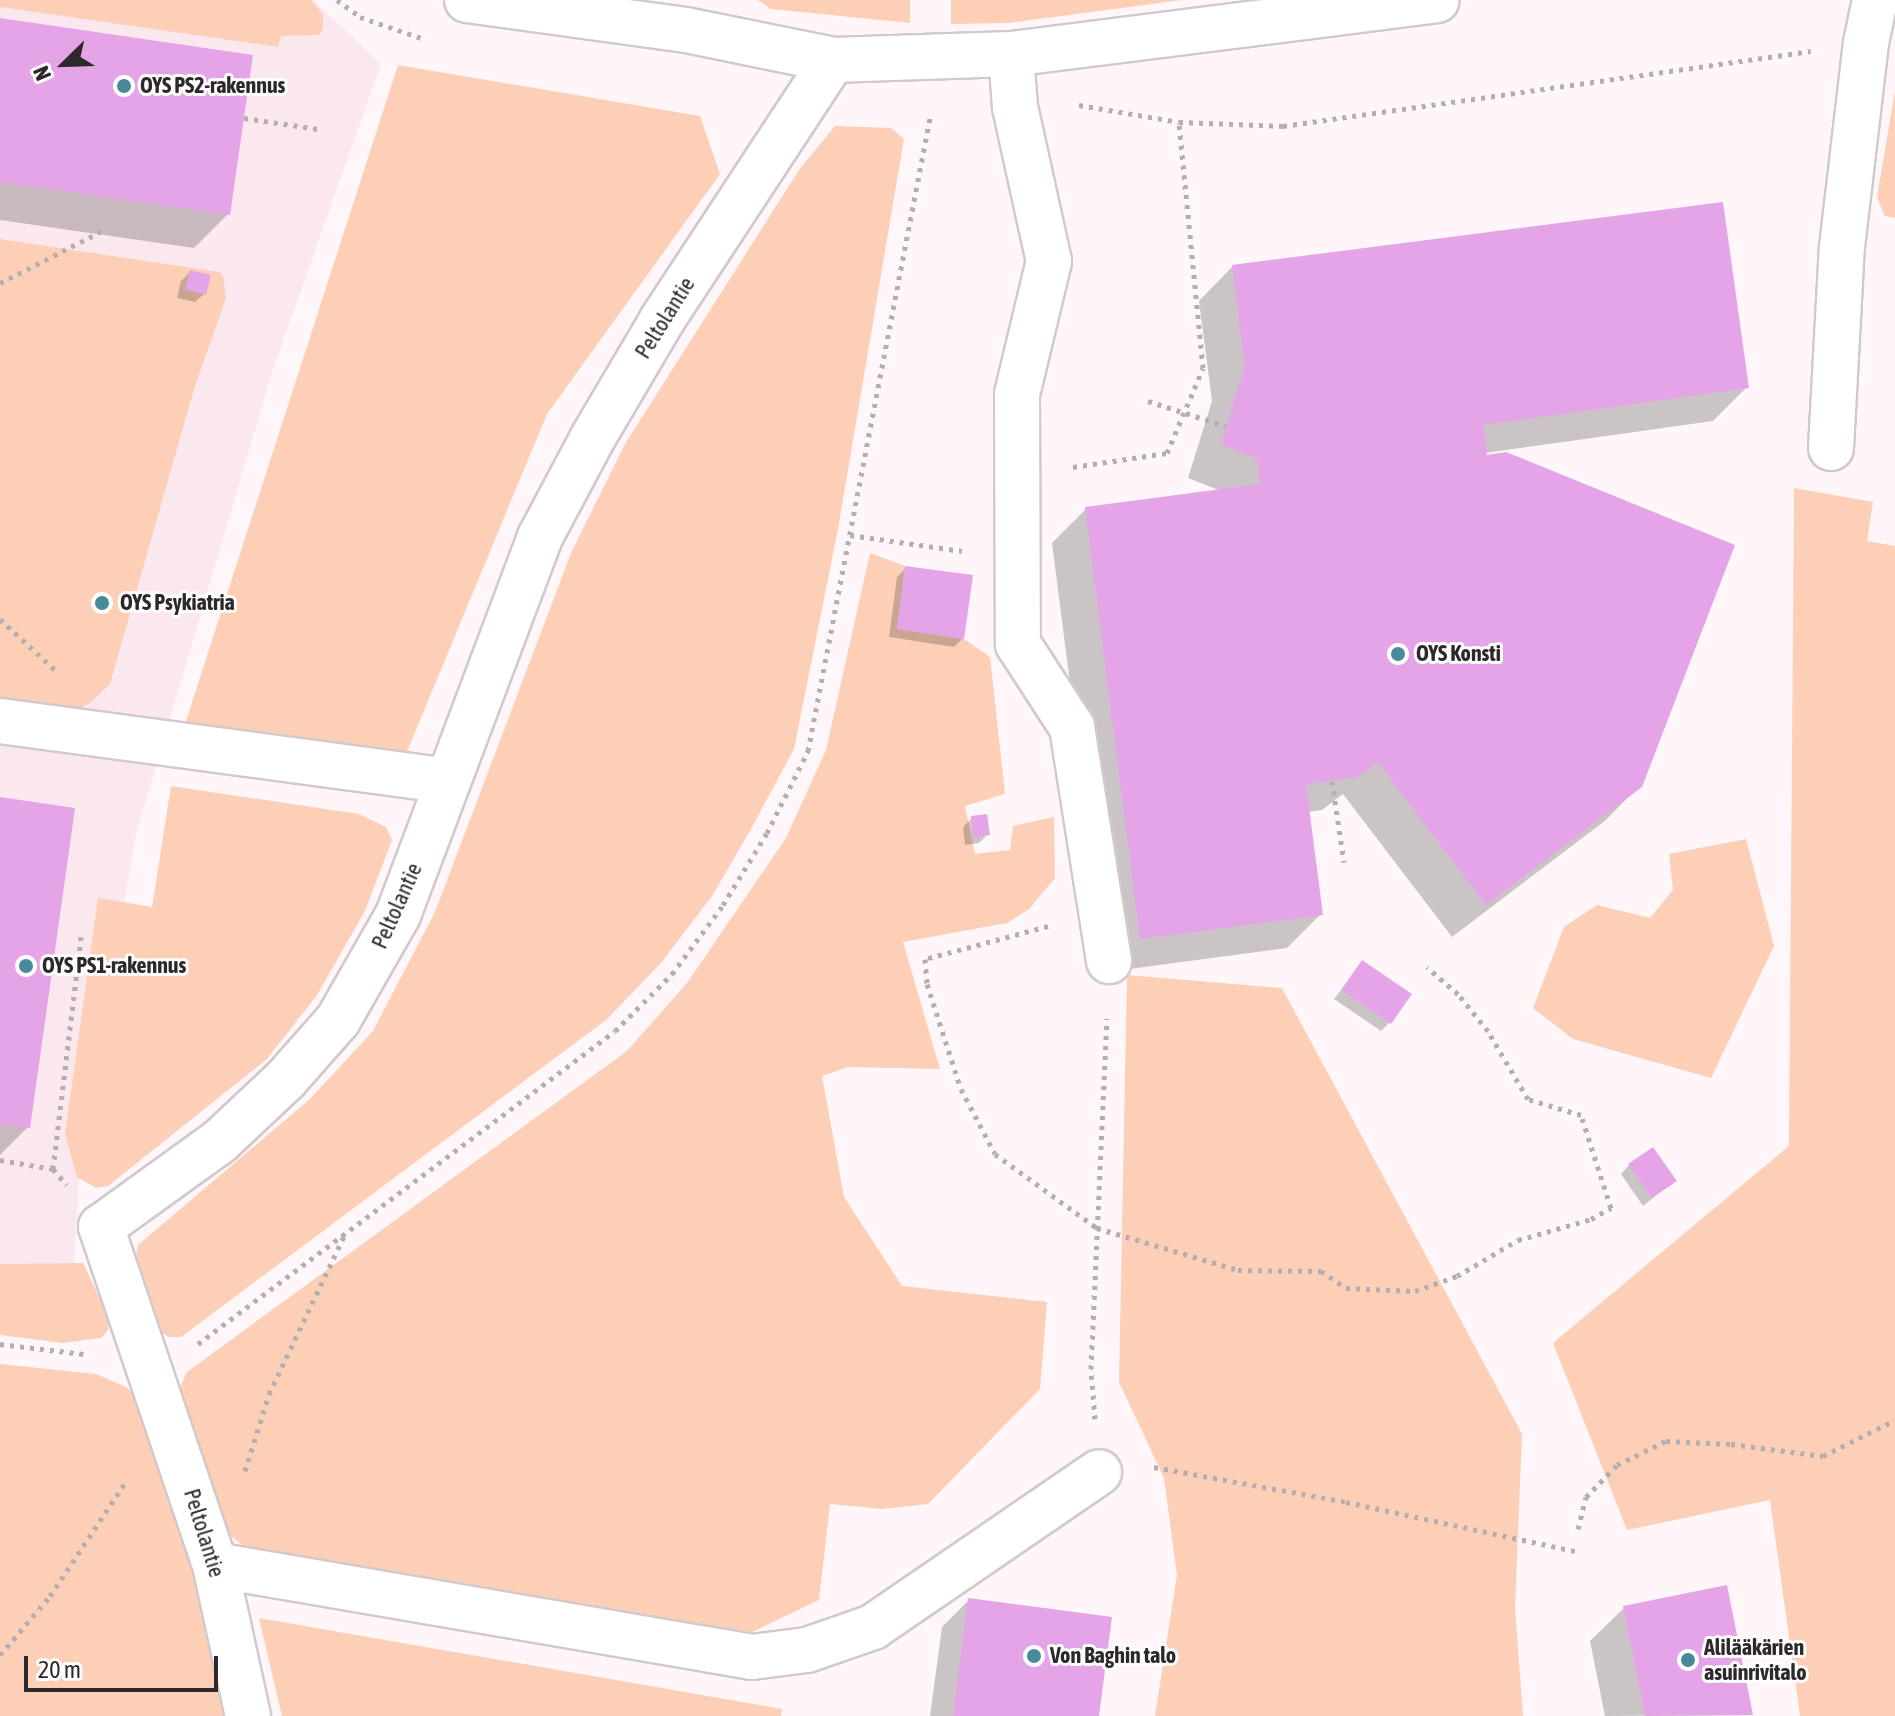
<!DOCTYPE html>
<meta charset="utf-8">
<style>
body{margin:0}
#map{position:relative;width:1895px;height:1716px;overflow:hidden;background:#fef6f9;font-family:"Asap Condensed",sans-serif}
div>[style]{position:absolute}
.built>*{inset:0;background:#fae8ee}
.green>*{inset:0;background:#fdcfb7}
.shadow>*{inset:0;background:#0003}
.building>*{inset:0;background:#e5a4e7}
.path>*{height:5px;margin-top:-2.5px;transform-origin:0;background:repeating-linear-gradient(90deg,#b5aeb0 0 4px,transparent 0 10px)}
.roads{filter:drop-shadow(2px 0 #d2c9cc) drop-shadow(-2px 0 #d2c9cc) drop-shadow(0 2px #d2c9cc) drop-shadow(0 -2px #d2c9cc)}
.minor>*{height:44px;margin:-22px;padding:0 22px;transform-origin:22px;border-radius:22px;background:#fff}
.dots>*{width:22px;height:22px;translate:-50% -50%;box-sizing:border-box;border:4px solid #fff;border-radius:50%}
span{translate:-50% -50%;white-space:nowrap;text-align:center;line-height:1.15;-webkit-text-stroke:6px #fff;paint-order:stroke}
.poi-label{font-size:22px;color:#2d292a;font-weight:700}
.left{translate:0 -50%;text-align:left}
.street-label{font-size:22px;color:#2d292a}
.north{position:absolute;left:24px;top:24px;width:80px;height:80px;-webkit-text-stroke:6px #fff;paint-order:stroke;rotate:247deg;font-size:22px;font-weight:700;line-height:32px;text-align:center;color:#2d292a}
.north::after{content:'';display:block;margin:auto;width:28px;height:36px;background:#2d292a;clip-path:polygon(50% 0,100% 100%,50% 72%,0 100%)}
.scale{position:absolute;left:24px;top:1656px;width:194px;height:36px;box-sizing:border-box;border:4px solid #2d292a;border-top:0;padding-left:10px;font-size:24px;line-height:28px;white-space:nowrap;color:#2d292a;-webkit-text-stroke:6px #fff;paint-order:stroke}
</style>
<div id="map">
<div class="built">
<i style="clip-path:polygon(0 0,313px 0,381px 64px,272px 372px,136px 834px,80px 1159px,71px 1326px,0 1318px)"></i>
</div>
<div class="green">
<i style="clip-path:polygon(0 0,311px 0,323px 14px,323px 29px,319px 35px,281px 36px,278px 47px,0 7px)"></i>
<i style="clip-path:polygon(758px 0,910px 0,910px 23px,771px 9px)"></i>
<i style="clip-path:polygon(951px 0,1182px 0,1008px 23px,951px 24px)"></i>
<i style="clip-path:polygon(398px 65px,700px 116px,720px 174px,547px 414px,406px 754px,184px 727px)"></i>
<i style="clip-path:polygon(1895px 91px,1895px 218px,1885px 216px,1877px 197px)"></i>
<i style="clip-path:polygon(835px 126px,891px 128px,904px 139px,838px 529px,794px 749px,751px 829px,712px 896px,661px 963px,606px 1020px,181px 1337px,169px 1337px,155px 1329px,134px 1269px,138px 1245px,310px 1099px,373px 1031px,435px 912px,571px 553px,625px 444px,799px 170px)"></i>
<i style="clip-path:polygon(0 239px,219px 272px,223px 276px,226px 298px,194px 389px,110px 684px,90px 703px,71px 713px,0 703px)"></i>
<i style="clip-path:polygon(1794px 488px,1873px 502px,1867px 541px,1895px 546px,1895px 1716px,1800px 1716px,1770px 1500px,1627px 1530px,1553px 1343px,1789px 1146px)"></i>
<i style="clip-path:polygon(870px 553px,905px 566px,897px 629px,964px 639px,990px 657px,1005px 794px,965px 806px,975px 854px,1010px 850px,1013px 826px,1054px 817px,1055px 878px,1029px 909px,1007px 923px,903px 942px,940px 1069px,848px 1067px,822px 1076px,844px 1197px,902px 1286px,1047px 1302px,1040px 1389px,928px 1504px,882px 1509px,830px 1504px,819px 1600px,744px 1636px,260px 1560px,225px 1531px,179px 1390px,187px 1372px,627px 1051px,687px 983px,786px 838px,826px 750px)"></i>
<i style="clip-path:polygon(171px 786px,359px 814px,386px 827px,392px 840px,365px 911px,317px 995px,267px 1059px,108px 1186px,96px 1188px,77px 1177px,65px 1134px,98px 898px,152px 907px)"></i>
<i style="clip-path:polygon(1746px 839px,1774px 946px,1711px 1078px,1573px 1039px,1533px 1008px,1564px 927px,1597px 905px,1650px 918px,1673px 890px,1669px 854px)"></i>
<i style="clip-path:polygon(1127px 975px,1282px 988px,1522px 1434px,1515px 1608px,1523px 1716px,1155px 1716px,1177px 1575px,1164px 1478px,1119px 1382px)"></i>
<i style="clip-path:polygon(83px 1263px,109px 1318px,108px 1330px,101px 1338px,63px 1343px,0 1335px,0 1264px)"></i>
<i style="clip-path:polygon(0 1364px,96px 1374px,126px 1387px,137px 1397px,197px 1571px,234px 1716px,0 1716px)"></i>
<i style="clip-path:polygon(259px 1618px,782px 1709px,781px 1716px,282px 1716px)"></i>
</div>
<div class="shadow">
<i style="clip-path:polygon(0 20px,228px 214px,194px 248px,0 220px)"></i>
<i style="clip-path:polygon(1232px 267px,1747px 387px,1713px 421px,1485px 453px,1640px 785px,1606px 820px,1452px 937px,1343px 794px,1322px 810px,1307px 812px,1321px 914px,1287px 948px,1107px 972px,1052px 543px,1086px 509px,1221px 491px,1188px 478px,1212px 401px,1199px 301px)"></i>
<i style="clip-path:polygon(190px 272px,204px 294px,195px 302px,177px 298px,181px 281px)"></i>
<i style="clip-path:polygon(906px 568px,963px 638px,954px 647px,889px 637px,897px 577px)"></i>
<i style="clip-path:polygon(0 799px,28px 1127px,0 1155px)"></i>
<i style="clip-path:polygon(972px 818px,988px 834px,979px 843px,965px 845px,963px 827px)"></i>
<i style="clip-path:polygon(1362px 963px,1390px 1022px,1381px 1031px,1334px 999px)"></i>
<i style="clip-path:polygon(1629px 1165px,1674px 1181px,1643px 1206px,1621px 1174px)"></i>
<i style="clip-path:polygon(969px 1600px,1097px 1716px,930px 1716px,942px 1627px)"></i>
<i style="clip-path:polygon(1624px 1608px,1751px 1715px,1605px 1716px,1590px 1641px)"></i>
</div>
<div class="building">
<i style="clip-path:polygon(0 18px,253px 55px,230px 215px,0 182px)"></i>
<i style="clip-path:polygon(1723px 202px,1749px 388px,1483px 425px,1487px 455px,1506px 452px,1735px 545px,1642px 787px,1486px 905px,1378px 762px,1358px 777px,1306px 784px,1323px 915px,1140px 939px,1085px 507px,1260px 484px,1257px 459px,1221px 444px,1245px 366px,1232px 265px)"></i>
<i style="clip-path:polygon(190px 270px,211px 275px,206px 295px,185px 289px)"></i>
<i style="clip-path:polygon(905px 566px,973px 575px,964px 639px,897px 629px)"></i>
<i style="clip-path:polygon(0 797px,75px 808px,30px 1128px,0 1124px)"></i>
<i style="clip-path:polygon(987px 814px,990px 835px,973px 837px,971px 816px)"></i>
<i style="clip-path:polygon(1362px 960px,1412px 994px,1391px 1024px,1341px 990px)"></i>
<i style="clip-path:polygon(1653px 1147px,1677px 1181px,1652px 1198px,1628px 1164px)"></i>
<i style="clip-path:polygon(1727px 1585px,1753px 1715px,1645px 1716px,1623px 1606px)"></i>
<i style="clip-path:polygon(968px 1598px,1112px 1617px,1099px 1716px,953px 1716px)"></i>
</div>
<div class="path">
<i style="left:337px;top:0;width:29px;rotate:36deg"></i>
<i style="left:360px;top:17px;width:68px;rotate:19deg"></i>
<i style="left:1079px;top:105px;width:101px;rotate:9.6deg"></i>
<i style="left:1179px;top:122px;width:104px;rotate:2.2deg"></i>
<i style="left:1283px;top:126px;width:533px;rotate:-8.08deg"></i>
<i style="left:244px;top:118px;width:75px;rotate:8.5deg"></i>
<i style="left:0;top:283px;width:117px;rotate:-27deg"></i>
<i style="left:1148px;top:401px;width:82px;rotate:17.8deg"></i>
<i style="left:1073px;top:467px;width:95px;rotate:-8.5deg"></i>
<i style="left:1167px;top:453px;width:92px;rotate:-67deg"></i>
<i style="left:1203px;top:368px;width:247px;rotate:-95.6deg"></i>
<i style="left:850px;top:535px;width:113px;rotate:8.1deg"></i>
<i style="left:0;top:619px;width:75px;rotate:42.8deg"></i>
<i style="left:1332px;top:781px;width:82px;rotate:81.6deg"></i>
<i style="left:1048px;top:926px;width:127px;rotate:165deg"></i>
<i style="left:925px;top:959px;width:25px;rotate:85deg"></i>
<i style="left:927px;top:984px;width:110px;rotate:72.1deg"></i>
<i style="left:961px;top:1089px;width:73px;rotate:62.4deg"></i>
<i style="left:995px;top:1154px;width:126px;rotate:36deg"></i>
<i style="left:1097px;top:1228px;width:147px;rotate:16.6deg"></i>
<i style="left:1238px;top:1270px;width:83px;rotate:0.7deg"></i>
<i style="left:1321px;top:1271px;width:30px;rotate:34deg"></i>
<i style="left:1346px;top:1288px;width:69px;rotate:2.5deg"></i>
<i style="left:1415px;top:1291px;width:45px;rotate:-19.7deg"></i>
<i style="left:1457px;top:1276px;width:71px;rotate:-30.5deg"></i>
<i style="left:1518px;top:1240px;width:76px;rotate:-16deg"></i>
<i style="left:1591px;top:1219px;width:23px;rotate:-29deg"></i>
<i style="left:1611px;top:1208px;width:98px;rotate:-107.9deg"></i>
<i style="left:1581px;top:1115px;width:55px;rotate:-163.2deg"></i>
<i style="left:1528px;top:1099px;width:79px;rotate:-120.5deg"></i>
<i style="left:1488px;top:1031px;width:48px;rotate:-129deg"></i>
<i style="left:1458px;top:994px;width:41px;rotate:-138.9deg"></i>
<i style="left:0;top:1160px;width:54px;rotate:9.6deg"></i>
<i style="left:53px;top:1169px;width:21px;rotate:49deg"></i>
<i style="left:53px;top:1169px;width:234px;rotate:-83.1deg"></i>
<i style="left:0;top:1344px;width:84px;rotate:6.9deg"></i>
<i style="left:198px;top:1344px;width:521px;rotate:-36.89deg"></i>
<i style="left:615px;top:1031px;width:81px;rotate:-45deg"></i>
<i style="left:672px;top:974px;width:86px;rotate:-53.5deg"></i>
<i style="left:723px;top:905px;width:84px;rotate:-58.6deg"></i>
<i style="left:767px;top:833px;width:92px;rotate:-63.4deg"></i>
<i style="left:808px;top:751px;width:650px;rotate:-79.09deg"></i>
<i style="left:1095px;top:1419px;width:50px;rotate:-94.6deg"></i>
<i style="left:1091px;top:1369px;width:351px;rotate:-87.4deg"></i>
<i style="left:1154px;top:1467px;width:195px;rotate:10.3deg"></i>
<i style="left:1346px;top:1502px;width:239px;rotate:12.1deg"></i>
<i style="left:245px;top:1471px;width:81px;rotate:-72.7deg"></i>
<i style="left:269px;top:1394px;width:177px;rotate:-64.6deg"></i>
<i style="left:1578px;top:1529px;width:33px;rotate:-76deg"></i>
<i style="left:1586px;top:1497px;width:45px;rotate:-45.9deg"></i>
<i style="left:1617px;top:1465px;width:55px;rotate:-26.1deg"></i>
<i style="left:1666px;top:1441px;width:65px;rotate:2.6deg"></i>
<i style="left:1731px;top:1444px;width:93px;rotate:7.4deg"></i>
<i style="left:1823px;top:1456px;width:80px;rotate:-26.6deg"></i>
<i style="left:0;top:1655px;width:77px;rotate:-49.7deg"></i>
<i style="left:50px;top:1596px;width:139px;rotate:-56.4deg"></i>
</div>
<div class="roads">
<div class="minor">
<i style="left:467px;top:0;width:221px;rotate:7.8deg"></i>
<i style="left:686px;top:30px;width:150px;rotate:11.5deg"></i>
<i style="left:1011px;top:54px;width:53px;rotate:85.7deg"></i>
<i style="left:1015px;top:107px;width:158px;rotate:77.6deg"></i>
<i style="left:1049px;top:261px;width:137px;rotate:103.5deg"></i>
<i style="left:1017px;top:394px;width:250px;rotate:89.8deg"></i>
<i style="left:1018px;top:644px;width:99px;rotate:57deg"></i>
<i style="left:1072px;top:727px;width:237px;rotate:81deg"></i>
<i style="left:1831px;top:448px;width:201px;rotate:-86.9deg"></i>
<i style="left:1842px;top:247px;width:205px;rotate:-83.3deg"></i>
<i style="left:1866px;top:43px;width:44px;rotate:-78.2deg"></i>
<i style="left:0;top:721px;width:452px;rotate:7.6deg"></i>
<i style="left:215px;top:1565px;width:545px;rotate:9.72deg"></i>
<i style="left:752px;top:1657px;width:55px;rotate:-7.3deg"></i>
<i style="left:807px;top:1650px;width:70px;rotate:-19.2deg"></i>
<i style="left:873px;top:1627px;width:274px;rotate:-34.4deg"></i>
<i style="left:248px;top:1716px;width:155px;rotate:-102.3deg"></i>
<i style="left:215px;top:1565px;width:357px;rotate:-108.6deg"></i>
<i style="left:101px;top:1227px;width:145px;rotate:-35.8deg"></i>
<i style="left:219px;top:1142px;width:92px;rotate:-43.2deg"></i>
<i style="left:286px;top:1079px;width:79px;rotate:-48.6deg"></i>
<i style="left:338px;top:1020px;width:121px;rotate:-60.3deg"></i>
<i style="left:398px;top:915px;width:404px;rotate:-69.4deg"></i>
<i style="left:540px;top:537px;width:111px;rotate:-62deg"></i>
<i style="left:592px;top:439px;width:138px;rotate:-59.5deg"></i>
<i style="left:662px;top:320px;width:311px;rotate:-56.7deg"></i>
<i style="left:833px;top:60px;width:178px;rotate:-1.9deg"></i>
<i style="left:1011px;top:54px;width:429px;rotate:-7.2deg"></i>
</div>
</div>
<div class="dots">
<i style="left:124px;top:86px;background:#478a9a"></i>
<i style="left:102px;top:603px;background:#478a9a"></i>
<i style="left:1398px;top:654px;background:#478a9a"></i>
<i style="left:26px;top:966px;background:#478a9a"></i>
<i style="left:1034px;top:1656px;background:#478a9a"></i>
<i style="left:1688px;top:1660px;background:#478a9a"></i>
</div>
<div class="poi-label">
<span class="left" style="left:140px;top:86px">OYS PS2-rakennus</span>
<span class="left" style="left:120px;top:603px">OYS Psykiatria</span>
<span class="left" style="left:1416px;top:654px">OYS Konsti</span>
<span class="left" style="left:42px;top:966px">OYS PS1-rakennus</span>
<span class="left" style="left:1704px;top:1660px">Alilääkärien<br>asuinrivitalo</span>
<span class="left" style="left:1050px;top:1656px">Von Baghin talo</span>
</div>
<div class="street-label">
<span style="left:665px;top:318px;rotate:-58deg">Peltolantie</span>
<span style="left:397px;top:906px;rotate:-66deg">Peltolantie</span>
<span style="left:204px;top:1533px;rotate:73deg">Peltolantie</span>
</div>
<div class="north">N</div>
<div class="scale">20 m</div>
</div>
